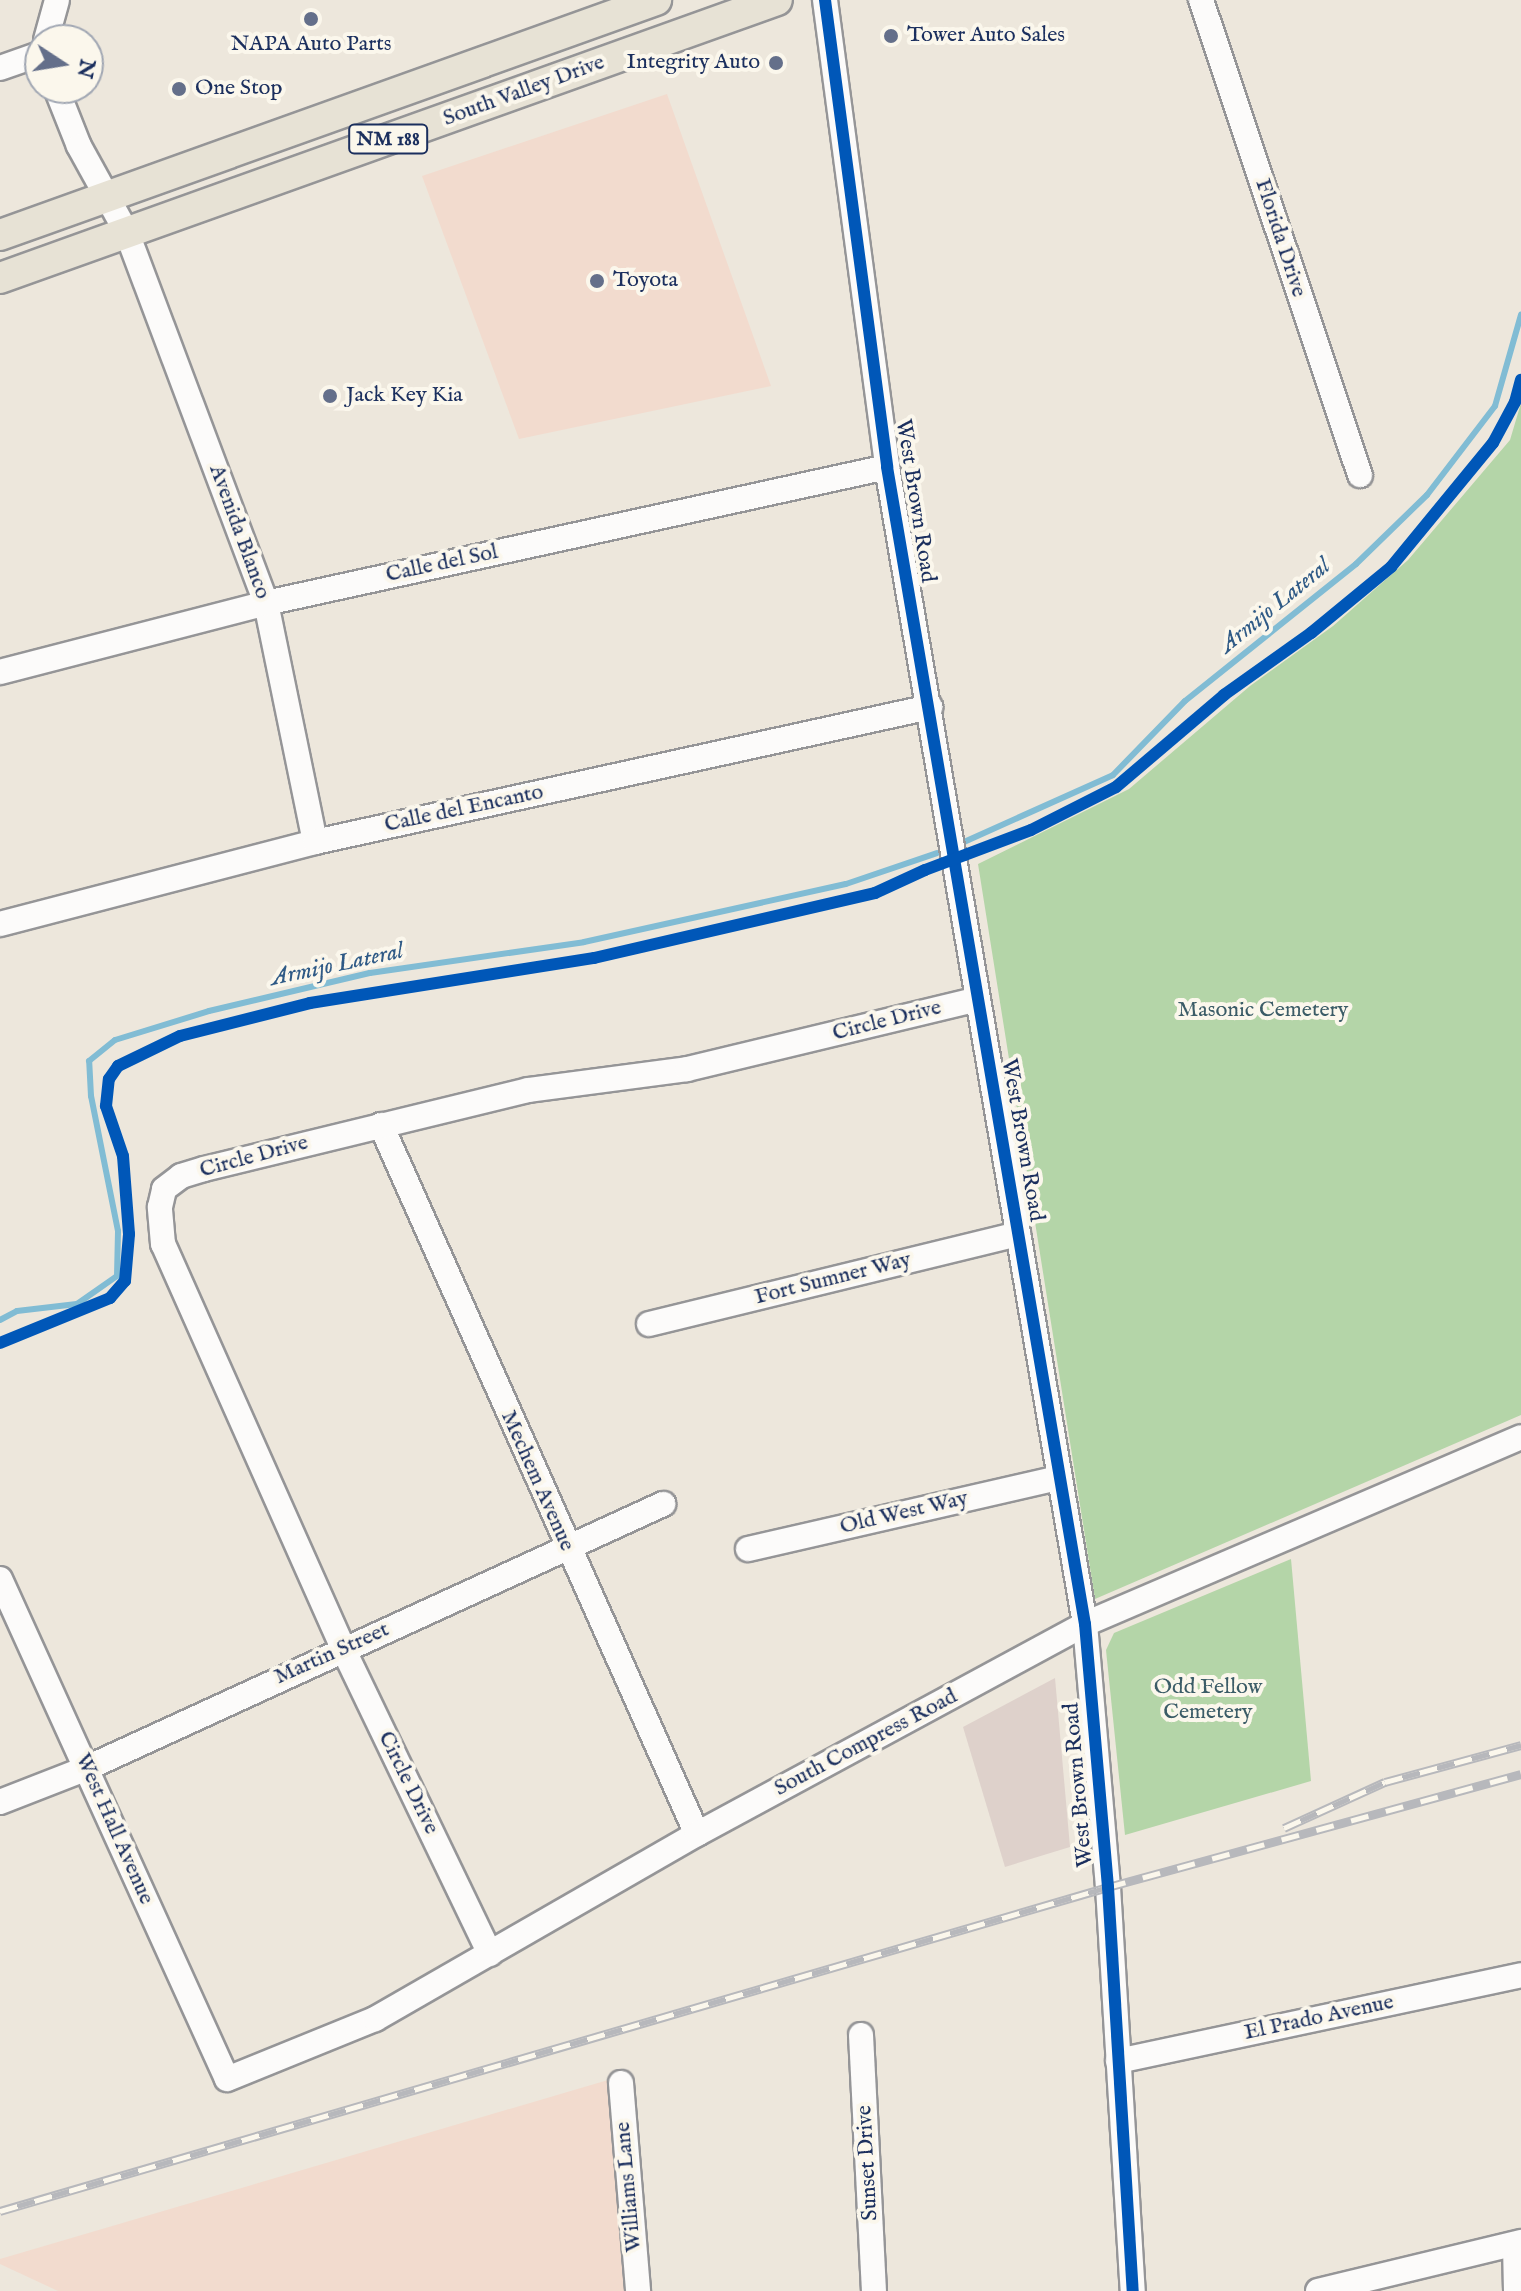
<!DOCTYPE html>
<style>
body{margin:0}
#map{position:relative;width:1521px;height:2291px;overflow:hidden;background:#ede7dc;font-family:"IM FELL English",serif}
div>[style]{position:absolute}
.built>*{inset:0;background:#f2dbce}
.industrial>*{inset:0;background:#ded1cb}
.green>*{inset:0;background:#b4d5a8}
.stream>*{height:6px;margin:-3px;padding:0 3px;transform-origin:3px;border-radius:3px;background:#81bcd4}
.roads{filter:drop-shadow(2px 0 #959597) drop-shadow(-2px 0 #959597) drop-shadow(0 2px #959597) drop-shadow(0 -2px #959597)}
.minor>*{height:24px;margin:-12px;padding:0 12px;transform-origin:12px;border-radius:12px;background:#fcfbfa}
.major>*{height:30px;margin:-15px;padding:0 15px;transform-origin:15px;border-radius:15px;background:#e7e2d5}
.rail>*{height:9px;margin-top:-4.5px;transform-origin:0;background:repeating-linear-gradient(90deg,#fbf7ec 0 18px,#b7b8bc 0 36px);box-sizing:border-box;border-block:2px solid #b7b8bc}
.cycleway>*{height:12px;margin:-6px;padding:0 6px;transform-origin:6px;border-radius:6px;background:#0057b8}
.dots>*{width:22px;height:22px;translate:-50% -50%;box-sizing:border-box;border:4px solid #fbf7ec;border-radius:50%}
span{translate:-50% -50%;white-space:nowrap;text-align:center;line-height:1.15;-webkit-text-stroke:8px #fbf7ec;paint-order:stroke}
.shield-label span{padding:2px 6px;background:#fbf7ec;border:2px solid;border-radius:6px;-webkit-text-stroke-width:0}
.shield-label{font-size:20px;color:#1b2f5e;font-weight:700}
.poi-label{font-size:22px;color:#1b2f5e}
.left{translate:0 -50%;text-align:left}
.right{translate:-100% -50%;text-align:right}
.street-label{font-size:22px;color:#1b2f5e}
.park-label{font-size:22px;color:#3b5c67}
.water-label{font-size:24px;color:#2f5a86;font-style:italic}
.north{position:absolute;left:24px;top:24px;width:80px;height:80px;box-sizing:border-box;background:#fbf7ec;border:2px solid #a1a7b3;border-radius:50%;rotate:102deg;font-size:22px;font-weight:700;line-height:32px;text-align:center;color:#1b2f5e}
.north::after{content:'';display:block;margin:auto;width:28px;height:36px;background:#646f8a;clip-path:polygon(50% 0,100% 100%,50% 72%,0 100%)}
</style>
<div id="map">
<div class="built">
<i style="clip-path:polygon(667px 94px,771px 386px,519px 439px,422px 176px)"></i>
<i style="clip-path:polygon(608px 2080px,625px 2291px,58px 2291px,0 2264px,0 2259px)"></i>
</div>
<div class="industrial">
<i style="clip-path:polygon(1055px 1678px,1070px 1847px,1005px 1867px,963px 1727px)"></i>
</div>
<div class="green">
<i style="clip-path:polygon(1521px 403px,1521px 1415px,1095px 1599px,978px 864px,1129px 789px,1250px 686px,1333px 626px,1408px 560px,1510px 440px)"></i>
<i style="clip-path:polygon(1291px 1559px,1311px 1781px,1125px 1835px,1106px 1650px,1114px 1633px)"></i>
</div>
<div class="stream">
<i style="left:964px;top:842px;width:163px;rotate:-24.2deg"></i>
<i style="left:1113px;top:775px;width:103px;rotate:-45.8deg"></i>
<i style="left:1185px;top:701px;width:219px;rotate:-38.7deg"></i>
<i style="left:1356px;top:564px;width:99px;rotate:-44.2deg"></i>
<i style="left:1427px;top:495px;width:112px;rotate:-52.6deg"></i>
<i style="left:1495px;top:406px;width:95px;rotate:-74.1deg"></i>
<i style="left:0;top:1320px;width:19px;rotate:-28deg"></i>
<i style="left:17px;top:1311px;width:60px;rotate:-6.7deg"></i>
<i style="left:77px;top:1304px;width:49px;rotate:-35deg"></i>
<i style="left:117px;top:1276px;width:45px;rotate:-88.7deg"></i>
<i style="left:118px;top:1231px;width:138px;rotate:-101.3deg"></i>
<i style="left:91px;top:1096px;width:35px;rotate:-93deg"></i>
<i style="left:89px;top:1061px;width:33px;rotate:-39deg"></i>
<i style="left:115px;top:1040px;width:98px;rotate:-17.1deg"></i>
<i style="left:209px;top:1011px;width:165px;rotate:-13.3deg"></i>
<i style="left:370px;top:973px;width:216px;rotate:-8.2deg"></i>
<i style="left:584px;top:942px;width:268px;rotate:-12.5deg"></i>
<i style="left:846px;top:884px;width:96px;rotate:-18.8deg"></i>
</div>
<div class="roads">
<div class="minor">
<i style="left:825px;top:0;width:471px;rotate:82.4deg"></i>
<i style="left:887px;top:467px;width:1174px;rotate:80.29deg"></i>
<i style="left:1085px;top:1624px;width:264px;rotate:85deg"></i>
<i style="left:1108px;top:1887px;width:405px;rotate:86.5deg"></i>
<i style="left:1201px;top:0;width:501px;rotate:71.49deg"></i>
<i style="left:46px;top:40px;width:41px;rotate:-74.6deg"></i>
<i style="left:0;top:68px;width:42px;rotate:-19.3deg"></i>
<i style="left:56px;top:88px;width:62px;rotate:68.4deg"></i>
<i style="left:79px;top:146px;width:99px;rotate:61.1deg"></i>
<i style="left:127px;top:233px;width:395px;rotate:69.4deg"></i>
<i style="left:266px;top:603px;width:244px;rotate:78.4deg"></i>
<i style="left:0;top:672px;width:275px;rotate:-14.5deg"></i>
<i style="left:266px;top:603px;width:636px;rotate:-12.35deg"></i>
<i style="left:0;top:924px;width:325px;rotate:-14.6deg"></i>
<i style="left:315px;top:842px;width:630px;rotate:-12.38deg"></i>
<i style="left:381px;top:1125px;width:776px;rotate:65.98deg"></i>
<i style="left:649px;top:1324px;width:380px;rotate:-13.7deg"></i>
<i style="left:748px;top:1549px;width:319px;rotate:-12.9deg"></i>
<i style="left:0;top:1579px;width:549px;rotate:65.58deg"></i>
<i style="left:227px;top:2079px;width:160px;rotate:-22.1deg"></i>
<i style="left:375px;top:2019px;width:371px;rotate:-29.9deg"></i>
<i style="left:697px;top:1834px;width:441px;rotate:-28.4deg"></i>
<i style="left:1085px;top:1624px;width:474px;rotate:-23.2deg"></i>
<i style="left:0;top:1802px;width:93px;rotate:-21.3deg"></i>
<i style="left:87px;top:1768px;width:634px;rotate:-24.62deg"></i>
<i style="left:490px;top:1954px;width:339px;rotate:-115.7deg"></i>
<i style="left:343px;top:1648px;width:442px;rotate:-114deg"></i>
<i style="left:163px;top:1244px;width:37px;rotate:-95deg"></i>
<i style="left:160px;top:1207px;width:18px;rotate:-77deg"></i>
<i style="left:164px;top:1189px;width:21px;rotate:-37deg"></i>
<i style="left:181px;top:1176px;width:24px;rotate:-17deg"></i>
<i style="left:204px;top:1169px;width:333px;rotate:-13.7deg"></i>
<i style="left:528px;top:1090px;width:160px;rotate:-7.5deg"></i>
<i style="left:687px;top:1069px;width:299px;rotate:-13.5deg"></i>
<i style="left:861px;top:2035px;width:256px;rotate:87.1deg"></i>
<i style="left:1118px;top:2061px;width:412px;rotate:-12deg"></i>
<i style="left:621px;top:2083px;width:209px;rotate:85.3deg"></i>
<i style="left:1515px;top:2244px;width:47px;rotate:88.8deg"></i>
<i style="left:1318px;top:2291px;width:209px;rotate:-13.6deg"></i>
</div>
<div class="major">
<i style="left:0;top:235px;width:697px;rotate:-19.71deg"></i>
<i style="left:0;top:278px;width:825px;rotate:-19.69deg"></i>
</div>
</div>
<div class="rail">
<i style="left:1284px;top:1828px;width:111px;rotate:-24.5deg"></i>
<i style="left:1385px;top:1782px;width:141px;rotate:-15.2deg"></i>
<i style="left:0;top:2211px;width:1154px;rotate:-16.3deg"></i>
<i style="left:1108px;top:1887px;width:428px;rotate:-15.3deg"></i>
</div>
<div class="cycleway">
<i style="left:825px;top:0;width:471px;rotate:82.4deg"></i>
<i style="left:887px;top:467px;width:1174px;rotate:80.29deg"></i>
<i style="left:1085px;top:1624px;width:264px;rotate:85deg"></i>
<i style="left:1108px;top:1887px;width:405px;rotate:86.5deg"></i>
<i style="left:0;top:1343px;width:119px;rotate:-22.2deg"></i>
<i style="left:110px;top:1298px;width:23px;rotate:-49deg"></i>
<i style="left:125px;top:1281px;width:47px;rotate:-85.1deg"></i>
<i style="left:129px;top:1234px;width:78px;rotate:-94.4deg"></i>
<i style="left:123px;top:1156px;width:53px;rotate:-108.8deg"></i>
<i style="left:106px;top:1106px;width:27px;rotate:-84deg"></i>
<i style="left:109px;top:1079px;width:16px;rotate:-55deg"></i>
<i style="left:118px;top:1066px;width:69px;rotate:-25.8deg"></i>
<i style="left:180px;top:1036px;width:134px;rotate:-14.2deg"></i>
<i style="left:310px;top:1003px;width:288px;rotate:-9deg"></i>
<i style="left:594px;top:958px;width:288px;rotate:-13deg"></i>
<i style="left:875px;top:893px;width:55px;rotate:-24.7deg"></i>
<i style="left:925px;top:870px;width:113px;rotate:-20.7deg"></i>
<i style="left:1031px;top:830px;width:95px;rotate:-26.8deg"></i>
<i style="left:1116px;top:787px;width:142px;rotate:-40.4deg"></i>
<i style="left:1224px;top:695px;width:107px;rotate:-35.5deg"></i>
<i style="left:1311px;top:633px;width:104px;rotate:-39.5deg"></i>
<i style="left:1391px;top:567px;width:161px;rotate:-50.6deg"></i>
<i style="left:1493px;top:443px;width:47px;rotate:-61.8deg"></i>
<i style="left:1515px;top:402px;width:23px;rotate:-75deg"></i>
</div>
<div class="dots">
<i style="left:311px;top:19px;background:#646f8a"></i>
<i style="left:891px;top:36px;background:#646f8a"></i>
<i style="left:776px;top:63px;background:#646f8a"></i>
<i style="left:179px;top:89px;background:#646f8a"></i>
<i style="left:597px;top:281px;background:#646f8a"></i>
<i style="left:330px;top:396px;background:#646f8a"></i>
</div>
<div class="shield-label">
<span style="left:388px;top:139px">NM 188</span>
</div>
<div class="poi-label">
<span class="left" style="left:907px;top:36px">Tower Auto Sales</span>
<span style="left:311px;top:45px">NAPA Auto Parts</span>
<span class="right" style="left:760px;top:63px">Integrity Auto</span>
<span class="left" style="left:195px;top:89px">One Stop</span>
<span class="left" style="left:613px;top:281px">Toyota</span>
<span class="left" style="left:346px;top:396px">Jack Key Kia</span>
</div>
<div class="street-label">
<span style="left:524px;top:91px;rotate:-20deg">South Valley Drive</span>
<span style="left:1280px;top:238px;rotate:72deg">Florida Drive</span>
<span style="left:915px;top:501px;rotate:81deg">West Brown Road</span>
<span style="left:239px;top:532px;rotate:70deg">Avenida Blanco</span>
<span style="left:442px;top:564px;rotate:-12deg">Calle del Sol</span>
<span style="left:464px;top:809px;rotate:-12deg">Calle del Encanto</span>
<span style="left:887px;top:1021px;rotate:-14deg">Circle Drive</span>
<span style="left:1022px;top:1140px;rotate:80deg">West Brown Road</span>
<span style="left:254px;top:1157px;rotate:-15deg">Circle Drive</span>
<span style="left:833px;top:1279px;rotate:-14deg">Fort Sumner Way</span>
<span style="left:537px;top:1481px;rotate:66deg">Mechem Avenue</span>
<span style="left:904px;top:1513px;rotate:-13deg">Old West Way</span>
<span style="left:332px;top:1654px;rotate:-24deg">Martin Street</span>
<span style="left:866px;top:1743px;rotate:-28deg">South Compress Road</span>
<span style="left:408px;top:1783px;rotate:64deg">Circle Drive</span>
<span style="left:1079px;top:1785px;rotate:-95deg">West Brown Road</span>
<span style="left:114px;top:1829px;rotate:66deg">West Hall Avenue</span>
<span style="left:1319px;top:2018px;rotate:-12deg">El Prado Avenue</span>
<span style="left:868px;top:2163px;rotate:-93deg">Sunset Drive</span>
<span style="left:629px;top:2187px;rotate:-95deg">Williams Lane</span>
</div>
<div class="park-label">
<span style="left:1263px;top:1011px">Masonic Cemetery</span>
<span style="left:1208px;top:1700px">Odd Fellow<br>Cemetery</span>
</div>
<div class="water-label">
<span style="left:1275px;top:606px;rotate:-39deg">Armijo Lateral</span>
<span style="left:337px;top:965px;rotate:-12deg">Armijo Lateral</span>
</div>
<div class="north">N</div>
</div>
